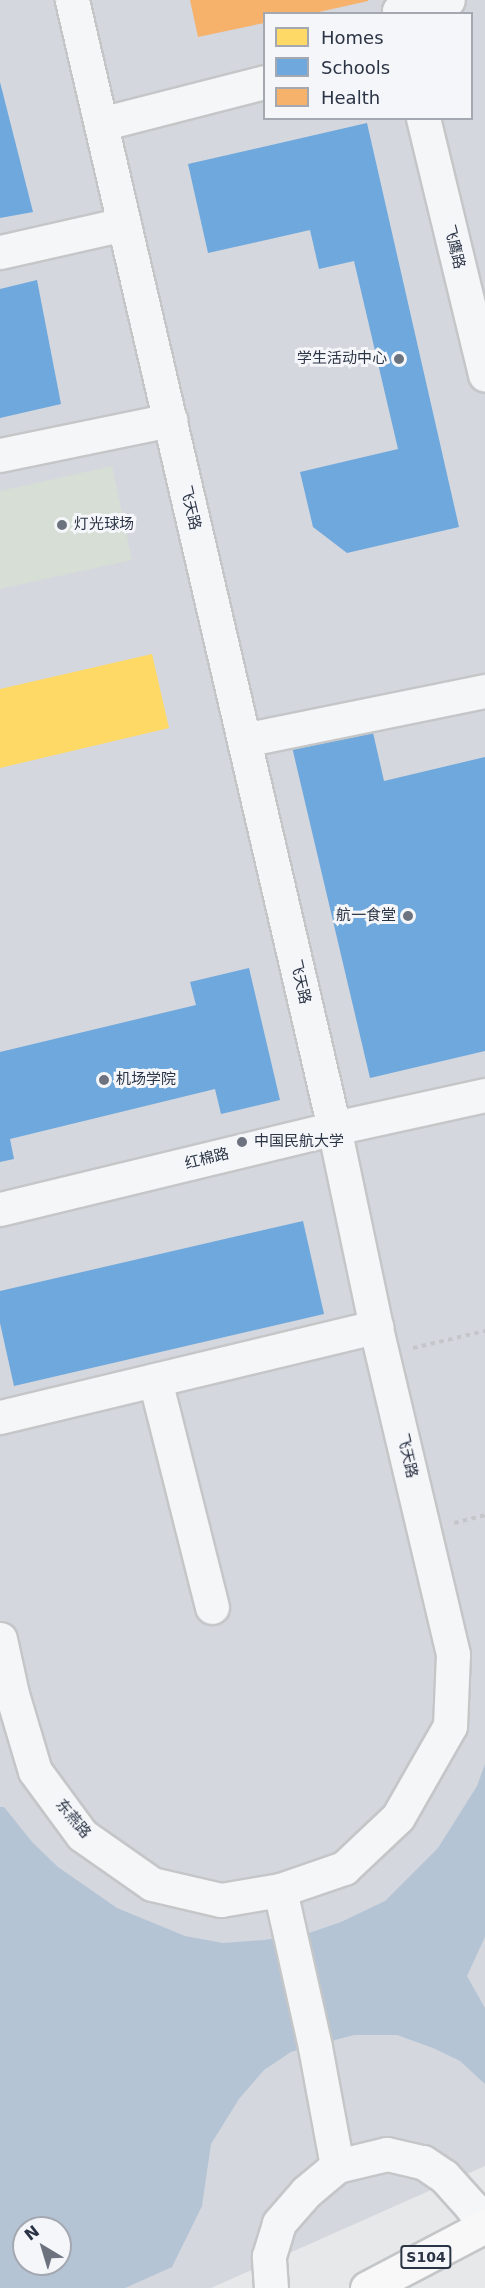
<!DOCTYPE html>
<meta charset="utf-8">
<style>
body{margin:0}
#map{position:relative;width:485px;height:2288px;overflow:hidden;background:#e6e8ea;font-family:"DejaVu Sans","Noto Sans SC",sans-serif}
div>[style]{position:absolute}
.built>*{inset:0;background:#d4d7dd}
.green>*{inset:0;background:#d6ded6}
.water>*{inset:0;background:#b4c4d5}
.homes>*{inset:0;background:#ffd966}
.schools>*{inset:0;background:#6fa8dc}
.health>*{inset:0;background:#f6b26b}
.path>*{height:4px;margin-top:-2px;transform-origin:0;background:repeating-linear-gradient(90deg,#c5c6ca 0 4.5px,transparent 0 9px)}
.roads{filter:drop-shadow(2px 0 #c4c6c8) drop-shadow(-2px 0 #c4c6c8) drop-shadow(0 2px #c4c6c8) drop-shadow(0 -2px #c4c6c8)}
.minor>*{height:33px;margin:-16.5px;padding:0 16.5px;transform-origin:16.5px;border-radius:16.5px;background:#f5f6f7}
.major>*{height:33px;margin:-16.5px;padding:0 16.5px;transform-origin:16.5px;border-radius:16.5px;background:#f8f8f8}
.dots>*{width:16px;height:16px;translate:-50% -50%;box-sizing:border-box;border:3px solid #f4f6f9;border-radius:50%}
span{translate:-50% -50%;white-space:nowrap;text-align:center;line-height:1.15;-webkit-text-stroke:6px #f4f6f9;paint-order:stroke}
.shield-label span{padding:2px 4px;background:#f4f6f9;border:2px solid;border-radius:4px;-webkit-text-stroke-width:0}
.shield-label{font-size:14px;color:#2b3445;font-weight:700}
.street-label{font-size:15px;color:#2b3445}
.poi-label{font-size:15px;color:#2b3445}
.right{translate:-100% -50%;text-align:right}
.left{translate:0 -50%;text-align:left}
.legend{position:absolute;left:263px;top:12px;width:210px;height:108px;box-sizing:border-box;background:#f4f6f9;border:2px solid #a4a8b1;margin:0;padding:8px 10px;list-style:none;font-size:18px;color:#2b3445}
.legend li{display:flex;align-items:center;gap:12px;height:30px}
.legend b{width:30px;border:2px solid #a4a8b1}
.north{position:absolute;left:12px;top:2216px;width:60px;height:60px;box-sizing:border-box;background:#f4f6f9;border:2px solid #a4a8b1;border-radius:50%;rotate:322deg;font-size:16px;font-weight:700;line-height:24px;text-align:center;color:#2b3445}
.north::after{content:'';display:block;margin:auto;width:21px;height:27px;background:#6c737f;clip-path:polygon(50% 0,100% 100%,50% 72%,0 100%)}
</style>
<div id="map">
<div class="built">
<i style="clip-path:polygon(evenodd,0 0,485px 0,485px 2166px,211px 2288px,0 2288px,0 0,264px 14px,472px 14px,472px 118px,264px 118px,264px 14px,0 0,24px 2228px,60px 2228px,60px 2264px,24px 2264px,24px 2228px)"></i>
</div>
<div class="green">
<i style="clip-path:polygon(112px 466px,132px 560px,0 589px,0 491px)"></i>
</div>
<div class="water">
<i style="clip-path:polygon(evenodd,485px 1764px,485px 1937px,467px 1976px,485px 2008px,485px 2084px,460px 2061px,433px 2048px,397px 2035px,354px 2035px,291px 2052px,264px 2070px,239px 2099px,211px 2144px,202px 2206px,172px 2267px,125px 2288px,0 2288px,0 1807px,4px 1807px,33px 1843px,58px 1867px,117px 1908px,185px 1936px,223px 1943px,264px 1940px,309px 1933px,341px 1922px,385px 1901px,438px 1848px,477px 1786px,485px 1764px,24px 2228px,60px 2228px,60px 2264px,24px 2264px,24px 2228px)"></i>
</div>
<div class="homes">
<i style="clip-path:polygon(152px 654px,169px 728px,0 768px,0 689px)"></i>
</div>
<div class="schools">
<i style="clip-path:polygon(0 82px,33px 212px,0 218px)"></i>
<i style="clip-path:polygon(367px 123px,459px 527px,347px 553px,313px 527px,300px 472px,398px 449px,354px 261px,319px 269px,310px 230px,208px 253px,188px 164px)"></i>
<i style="clip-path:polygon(37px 280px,61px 404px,0 418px,0 289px)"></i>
<i style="clip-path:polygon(372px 728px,384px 781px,485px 757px,485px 1051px,370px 1078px,292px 747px)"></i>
<i style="clip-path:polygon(249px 968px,280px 1100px,221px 1114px,215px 1089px,10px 1139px,14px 1159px,0 1162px,0 1052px,196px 1005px,190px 982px)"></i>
<i style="clip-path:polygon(303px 1221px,324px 1314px,14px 1386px,0 1323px,0 1291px)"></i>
</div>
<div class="health">
<i style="clip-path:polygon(190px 0,368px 0,368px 1px,310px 14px,264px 14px,264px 23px,198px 37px)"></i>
</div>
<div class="path">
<i style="left:413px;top:1348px;width:74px;rotate:-13.3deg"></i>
<i style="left:454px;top:1523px;width:32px;rotate:-14deg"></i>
</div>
<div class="roads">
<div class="minor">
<i style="left:399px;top:14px;width:3px;rotate:-90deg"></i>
<i style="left:399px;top:11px;width:50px;rotate:-12.7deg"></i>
<i style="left:423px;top:118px;width:264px;rotate:76.4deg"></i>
<i style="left:101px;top:124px;width:168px;rotate:-14.4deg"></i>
<i style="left:0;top:252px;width:127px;rotate:-12.7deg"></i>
<i style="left:0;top:455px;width:174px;rotate:-11.6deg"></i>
<i style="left:244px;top:740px;width:246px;rotate:-11.5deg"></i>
<i style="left:0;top:1209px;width:344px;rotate:-13.6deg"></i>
<i style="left:334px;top:1128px;width:155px;rotate:-12.3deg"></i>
<i style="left:155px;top:1380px;width:234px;rotate:75.9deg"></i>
<i style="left:0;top:1417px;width:387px;rotate:-13.5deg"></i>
<i style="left:0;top:1639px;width:56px;rotate:77.7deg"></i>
<i style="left:12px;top:1694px;width:80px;rotate:73.4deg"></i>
<i style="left:35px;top:1771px;width:79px;rotate:53.7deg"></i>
<i style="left:82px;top:1835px;width:85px;rotate:35deg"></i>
<i style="left:152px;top:1884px;width:71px;rotate:13.1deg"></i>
<i style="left:221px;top:1900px;width:60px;rotate:-9.6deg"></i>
<i style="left:280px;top:1890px;width:68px;rotate:-19deg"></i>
<i style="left:344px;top:1868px;width:74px;rotate:-43.4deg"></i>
<i style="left:398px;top:1817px;width:105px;rotate:-60.3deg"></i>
<i style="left:450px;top:1726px;width:72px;rotate:-87.6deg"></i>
<i style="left:453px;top:1654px;width:336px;rotate:-103.3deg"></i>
<i style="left:376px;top:1327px;width:203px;rotate:-101.9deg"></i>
<i style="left:334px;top:1128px;width:1158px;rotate:-103.08deg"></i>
<i style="left:280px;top:1890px;width:161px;rotate:77.4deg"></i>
<i style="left:315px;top:2047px;width:121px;rotate:79.5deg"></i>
<i style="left:271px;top:2288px;width:32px;rotate:-94deg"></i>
<i style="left:269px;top:2256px;width:34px;rotate:-73deg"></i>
<i style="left:279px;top:2223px;width:41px;rotate:-48.9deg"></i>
<i style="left:306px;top:2192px;width:40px;rotate:-40deg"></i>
<i style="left:337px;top:2166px;width:51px;rotate:-13.5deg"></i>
<i style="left:387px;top:2154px;width:37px;rotate:13deg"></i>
<i style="left:423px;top:2162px;width:25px;rotate:34deg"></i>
<i style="left:444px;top:2176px;width:40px;rotate:48deg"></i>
<i style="left:471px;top:2206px;width:24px;rotate:57deg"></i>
</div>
<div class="major">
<i style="left:367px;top:2288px;width:133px;rotate:-27.7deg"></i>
</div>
</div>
<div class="dots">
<i style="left:399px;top:359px;background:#6c737f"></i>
<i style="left:62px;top:525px;background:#6c737f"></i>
<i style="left:408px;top:916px;background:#6c737f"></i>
<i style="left:104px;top:1080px;background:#6c737f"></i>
<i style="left:242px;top:1142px;background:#6c737f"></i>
</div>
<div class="shield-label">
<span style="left:426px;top:2257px">S104</span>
</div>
<div class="street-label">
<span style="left:454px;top:247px;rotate:76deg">飞鹰路</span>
<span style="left:190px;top:508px;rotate:77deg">飞天路</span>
<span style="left:300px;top:982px;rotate:77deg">飞天路</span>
<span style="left:207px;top:1159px;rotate:-14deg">红棉路</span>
<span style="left:407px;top:1456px;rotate:77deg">飞天路</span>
<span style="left:73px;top:1819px;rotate:50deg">东燕路</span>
</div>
<div class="poi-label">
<span class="right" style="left:387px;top:359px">学生活动中心</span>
<span class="left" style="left:74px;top:525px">灯光球场</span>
<span class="right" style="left:396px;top:916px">航一食堂</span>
<span class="left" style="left:116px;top:1080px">机场学院</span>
<span class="left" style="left:254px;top:1142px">中国民航大学</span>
</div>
<ul class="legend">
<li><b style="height:16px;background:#ffd966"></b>Homes</li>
<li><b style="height:16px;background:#6fa8dc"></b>Schools</li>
<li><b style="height:16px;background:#f6b26b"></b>Health</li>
</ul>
<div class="north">N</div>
</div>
